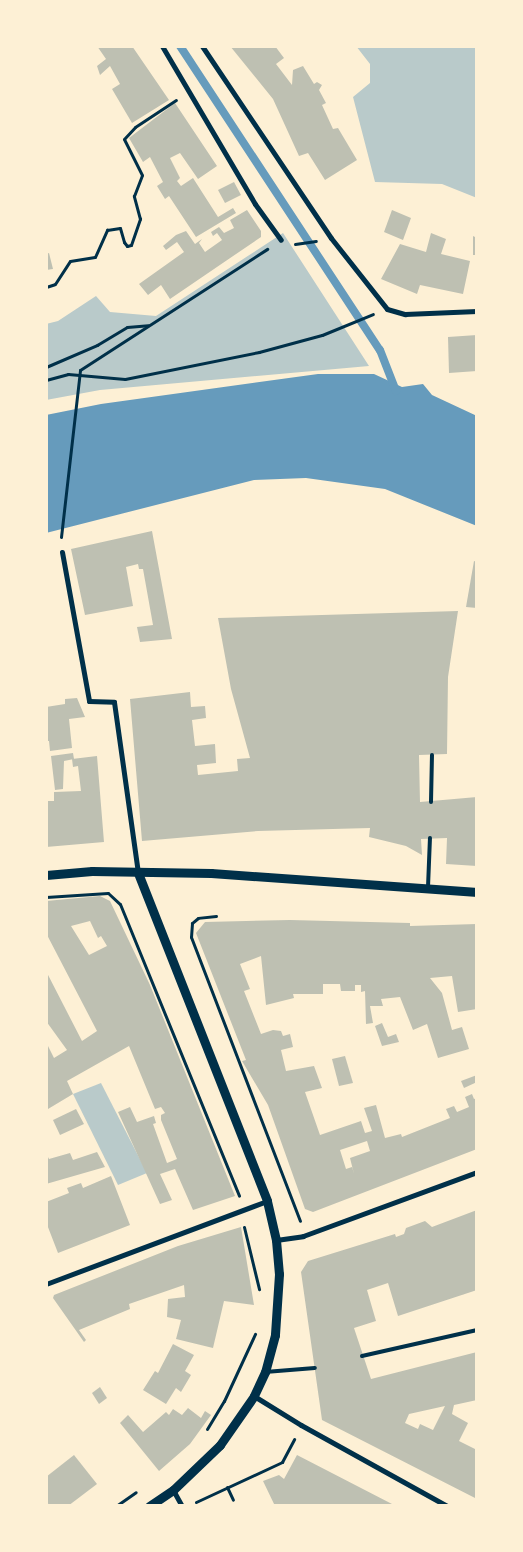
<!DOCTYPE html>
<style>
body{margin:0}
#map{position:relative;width:523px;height:1552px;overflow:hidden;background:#fdf0d5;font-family:"PT Sans",sans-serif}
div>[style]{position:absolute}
.green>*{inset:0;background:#b9caca}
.water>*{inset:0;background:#669bbc}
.stream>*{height:8px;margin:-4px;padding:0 4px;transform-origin:4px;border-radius:4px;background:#669bbc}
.building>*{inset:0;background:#bec0b2}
.path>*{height:3px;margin:-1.5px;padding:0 1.5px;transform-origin:1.5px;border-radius:1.5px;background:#003049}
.service>*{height:4px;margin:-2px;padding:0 2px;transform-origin:2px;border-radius:2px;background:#003049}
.minor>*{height:5px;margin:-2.5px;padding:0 2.5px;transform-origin:2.5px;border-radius:2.5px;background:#003049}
.tertiary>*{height:9px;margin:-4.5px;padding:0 4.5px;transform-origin:4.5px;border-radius:4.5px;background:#003049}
span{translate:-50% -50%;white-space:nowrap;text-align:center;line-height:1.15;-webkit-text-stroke:4.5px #fdf0d5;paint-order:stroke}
.frame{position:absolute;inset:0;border:48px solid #fdf0d5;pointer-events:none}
</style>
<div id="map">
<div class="green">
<i style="clip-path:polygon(356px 46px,477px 46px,477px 198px,442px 184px,375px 182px,353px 97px,370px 83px,370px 64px)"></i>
<i style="clip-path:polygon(283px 233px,369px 366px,100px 390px,46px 400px,46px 324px,58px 321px,96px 296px,110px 312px,156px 316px)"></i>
<i style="clip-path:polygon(101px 1083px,147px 1173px,118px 1185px,73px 1094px)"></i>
</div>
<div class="water">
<i style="clip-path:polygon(318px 374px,374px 374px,402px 387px,423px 384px,432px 395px,477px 416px,477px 526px,385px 489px,306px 478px,254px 480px,46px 533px,46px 415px,101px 404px)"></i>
</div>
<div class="stream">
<i style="left:180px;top:46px;width:364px;rotate:56.7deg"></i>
<i style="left:380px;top:350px;width:44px;rotate:68.7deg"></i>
</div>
<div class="building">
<i style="clip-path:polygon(97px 46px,132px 46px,169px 100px,132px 123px,112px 89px,120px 84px,110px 66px,100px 75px,97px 66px,106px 59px)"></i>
<i style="clip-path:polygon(230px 46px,275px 46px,284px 58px,276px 64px,292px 85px,293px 70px,303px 66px,314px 84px,317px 82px,322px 85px,319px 90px,326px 103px,322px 105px,333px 129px,338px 128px,357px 160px,325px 180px,308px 153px,299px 156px,273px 99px)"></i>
<i style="clip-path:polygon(175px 103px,217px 166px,198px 179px,180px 153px,170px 158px,180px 178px,177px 181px,181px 186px,193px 178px,218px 217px,233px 208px,236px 213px,196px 237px,169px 196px,165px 199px,157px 186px,163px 182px,150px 157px,143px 162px,129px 138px)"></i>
<i style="clip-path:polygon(234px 182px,241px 195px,225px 203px,218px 190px)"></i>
<i style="clip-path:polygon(247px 210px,261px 231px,261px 237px,170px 299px,161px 285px,148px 295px,139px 284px,184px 252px,177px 242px,166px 250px,163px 246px,176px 235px,186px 231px,195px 244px,202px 239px,199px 243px,205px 252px,222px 240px,217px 233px,213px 236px,211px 232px,219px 227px,224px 233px,234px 228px,230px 220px)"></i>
<i style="clip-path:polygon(392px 210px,411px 218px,403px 240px,384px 232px)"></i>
<i style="clip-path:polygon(431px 233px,446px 239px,441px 254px,470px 261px,463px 294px,420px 285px,417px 294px,381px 279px,400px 244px,426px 252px)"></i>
<i style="clip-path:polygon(473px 236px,477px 238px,477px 255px,473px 255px)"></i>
<i style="clip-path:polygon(49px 253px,53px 269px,46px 270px,46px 254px)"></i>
<i style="clip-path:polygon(477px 335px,477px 371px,449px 373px,448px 337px)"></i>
<i style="clip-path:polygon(152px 531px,172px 639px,140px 642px,137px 627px,153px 625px,143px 569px,139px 569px,138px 564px,126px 567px,133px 606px,85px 615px,71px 549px)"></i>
<i style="clip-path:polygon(474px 561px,477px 562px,477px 608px,466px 607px)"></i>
<i style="clip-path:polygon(458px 611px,448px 677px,447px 754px,419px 755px,420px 802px,477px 797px,477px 866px,446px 864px,447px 838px,421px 839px,422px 855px,406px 846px,369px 837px,370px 828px,258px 831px,142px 841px,130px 699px,190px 692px,191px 707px,205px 706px,206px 718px,192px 720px,195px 746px,215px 744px,216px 763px,197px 765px,198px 775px,238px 771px,237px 759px,250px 758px,231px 689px,218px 618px)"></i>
<i style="clip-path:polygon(77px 698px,85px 717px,69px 719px,72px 748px,50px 751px,49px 741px,46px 741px,46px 707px,65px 704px,65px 699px)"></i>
<i style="clip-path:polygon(73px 753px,74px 759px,64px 761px,63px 789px,55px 790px,51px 756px)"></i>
<i style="clip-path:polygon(97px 756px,104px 842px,46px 847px,46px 801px,54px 801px,54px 792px,81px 791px,78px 766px,73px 767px,72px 759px)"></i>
<i style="clip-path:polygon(evenodd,100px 896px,110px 901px,150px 985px,235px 1196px,193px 1210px,175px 1169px,160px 1174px,172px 1200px,160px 1204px,118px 1112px,130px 1107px,137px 1122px,154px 1116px,156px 1123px,153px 1124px,167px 1163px,177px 1159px,161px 1120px,161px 1115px,165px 1113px,161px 1107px,155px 1109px,129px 1046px,67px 1081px,73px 1094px,48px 1109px,46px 1106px,46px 1042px,54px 1058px,67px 1050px,46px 1021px,46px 971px,82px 1041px,97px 1031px,46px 933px,46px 901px,100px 896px,90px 921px,98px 938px,101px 936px,107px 946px,89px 955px,71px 926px,90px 921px)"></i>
<i style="clip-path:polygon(evenodd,290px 920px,410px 923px,410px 926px,477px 924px,477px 1009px,458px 1012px,452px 976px,430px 978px,442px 993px,452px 1030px,462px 1027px,469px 1049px,438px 1058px,427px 1024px,413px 1030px,400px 997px,381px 999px,383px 1006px,370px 1006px,373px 1023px,366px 1024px,365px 991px,361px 992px,361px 985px,355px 985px,355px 991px,341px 991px,340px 984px,323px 984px,323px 994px,293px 994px,294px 998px,266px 1005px,261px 956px,240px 964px,250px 989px,244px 991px,261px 1034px,273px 1030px,281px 1031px,283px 1036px,290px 1034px,293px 1047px,281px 1050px,286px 1071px,314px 1066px,322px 1088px,305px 1092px,320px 1135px,361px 1121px,365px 1133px,372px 1131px,364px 1108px,376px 1105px,385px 1138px,401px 1134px,402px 1137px,450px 1118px,446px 1109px,454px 1106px,457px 1112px,469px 1107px,465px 1097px,472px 1094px,474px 1099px,477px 1098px,477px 1149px,313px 1212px,305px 1209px,268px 1105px,242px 1061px,246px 1060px,196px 933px,205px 922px,290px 920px,367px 1141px,370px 1151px,350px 1158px,354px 1174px,352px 1167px,346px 1169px,340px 1150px,367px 1141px)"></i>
<i style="clip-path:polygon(382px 1023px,388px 1037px,396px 1034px,399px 1042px,382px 1046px,375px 1026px)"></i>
<i style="clip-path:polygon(345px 1056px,353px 1083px,339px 1086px,332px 1059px)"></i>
<i style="clip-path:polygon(477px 1075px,477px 1082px,464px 1088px,461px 1081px)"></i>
<i style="clip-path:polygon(76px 1109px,84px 1124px,60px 1135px,53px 1120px)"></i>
<i style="clip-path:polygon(97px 1152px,105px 1167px,46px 1184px,46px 1153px,49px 1159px,70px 1153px,73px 1160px)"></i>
<i style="clip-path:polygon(111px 1176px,130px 1225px,58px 1253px,46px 1222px,46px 1202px,69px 1193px,67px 1188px,81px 1183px,83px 1188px)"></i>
<i style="clip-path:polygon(evenodd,477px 1210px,477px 1290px,398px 1316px,388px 1283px,367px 1290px,376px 1321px,354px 1328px,371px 1379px,477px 1352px,477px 1400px,454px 1405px,452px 1414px,468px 1423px,459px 1441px,477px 1450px,477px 1499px,322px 1420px,301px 1272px,308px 1261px,395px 1234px,396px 1237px,404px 1234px,406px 1228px,425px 1221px,432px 1227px,477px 1210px,445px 1406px,433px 1430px,420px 1424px,418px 1429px,405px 1423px,409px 1414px,445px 1406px)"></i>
<i style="clip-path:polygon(241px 1227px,254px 1305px,224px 1301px,213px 1348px,176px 1339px,181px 1320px,167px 1317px,168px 1299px,185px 1297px,184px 1285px,129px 1304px,130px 1309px,79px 1330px,86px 1340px,84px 1342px,53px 1298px,54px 1295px,178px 1246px)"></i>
<i style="clip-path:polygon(173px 1344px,194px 1355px,185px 1371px,191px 1375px,181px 1392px,176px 1388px,166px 1404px,143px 1390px,155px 1371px,158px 1373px)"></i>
<i style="clip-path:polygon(100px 1387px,107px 1398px,99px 1404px,92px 1393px)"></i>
<i style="clip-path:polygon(188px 1408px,201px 1418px,205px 1411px,211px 1415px,190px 1444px,159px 1471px,120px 1423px,128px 1415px,143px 1432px,166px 1412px,169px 1415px,173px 1409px,182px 1415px)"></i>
<i style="clip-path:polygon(74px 1455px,97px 1484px,68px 1506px,50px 1506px,46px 1501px,46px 1477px)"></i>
<i style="clip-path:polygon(297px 1455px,392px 1504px,391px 1506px,275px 1506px,263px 1481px,279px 1475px,284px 1479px)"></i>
</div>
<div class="path">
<i style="left:295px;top:244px;width:21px;rotate:-8deg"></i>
<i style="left:46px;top:287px;width:9px;rotate:-18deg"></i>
<i style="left:55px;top:284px;width:27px;rotate:-57deg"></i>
<i style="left:70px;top:261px;width:25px;rotate:-9deg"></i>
<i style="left:95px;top:257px;width:30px;rotate:-66deg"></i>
<i style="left:107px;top:230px;width:13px;rotate:-9deg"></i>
<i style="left:120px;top:228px;width:15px;rotate:74deg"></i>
<i style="left:124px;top:242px;width:5px;rotate:53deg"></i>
<i style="left:127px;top:246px;width:4px;rotate:-14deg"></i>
<i style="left:131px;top:245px;width:28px;rotate:-71deg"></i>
<i style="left:140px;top:219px;width:24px;rotate:-105deg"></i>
<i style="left:134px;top:196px;width:22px;rotate:-69deg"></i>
<i style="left:142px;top:175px;width:40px;rotate:-116.6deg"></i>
<i style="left:124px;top:139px;width:16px;rotate:-47deg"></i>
<i style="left:135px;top:127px;width:49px;rotate:-33.4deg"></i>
<i style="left:46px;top:367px;width:56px;rotate:-23.3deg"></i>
<i style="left:97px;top:345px;width:35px;rotate:-31deg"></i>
<i style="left:127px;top:327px;width:21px;rotate:-5deg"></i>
<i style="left:46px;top:380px;width:23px;rotate:-15deg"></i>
<i style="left:68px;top:374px;width:57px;rotate:5deg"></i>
<i style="left:125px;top:379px;width:137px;rotate:-11.4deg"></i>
<i style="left:259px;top:352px;width:65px;rotate:-15.1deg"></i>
<i style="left:322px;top:335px;width:55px;rotate:-22.4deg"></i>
<i style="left:61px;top:537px;width:168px;rotate:-83.5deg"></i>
<i style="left:80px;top:370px;width:223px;rotate:-32.9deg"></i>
<i style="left:46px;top:897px;width:62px;rotate:-3.7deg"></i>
<i style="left:108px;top:893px;width:16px;rotate:43deg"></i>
<i style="left:120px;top:904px;width:315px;rotate:67.8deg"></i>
<i style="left:216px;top:916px;width:18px;rotate:174deg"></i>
<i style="left:198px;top:918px;width:8px;rotate:140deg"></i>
<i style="left:192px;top:923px;width:14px;rotate:94deg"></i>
<i style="left:191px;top:937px;width:304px;rotate:69deg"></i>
<i style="left:244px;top:1227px;width:64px;rotate:76.4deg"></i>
<i style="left:207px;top:1429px;width:33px;rotate:-59deg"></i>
<i style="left:224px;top:1401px;width:74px;rotate:-65.2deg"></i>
<i style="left:227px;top:1487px;width:14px;rotate:65deg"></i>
<i style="left:196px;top:1502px;width:95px;rotate:-24.9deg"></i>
<i style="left:282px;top:1462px;width:26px;rotate:-62deg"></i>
<i style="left:116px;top:1506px;width:24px;rotate:-35deg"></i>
</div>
<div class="service">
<i style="left:431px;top:802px;width:47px;rotate:-88.8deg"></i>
<i style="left:428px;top:887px;width:49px;rotate:-87.7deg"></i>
<i style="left:362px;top:1356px;width:118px;rotate:-12.7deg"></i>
<i style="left:265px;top:1372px;width:50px;rotate:-4.6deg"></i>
</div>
<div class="minor">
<i style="left:162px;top:46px;width:183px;rotate:59.5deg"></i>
<i style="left:255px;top:204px;width:44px;rotate:54.2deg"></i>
<i style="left:202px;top:46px;width:231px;rotate:56.1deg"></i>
<i style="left:331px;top:238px;width:90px;rotate:51.7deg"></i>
<i style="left:387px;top:309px;width:19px;rotate:16deg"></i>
<i style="left:405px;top:314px;width:72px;rotate:-2.4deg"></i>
<i style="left:62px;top:552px;width:151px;rotate:79.7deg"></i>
<i style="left:89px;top:701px;width:25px;rotate:2deg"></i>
<i style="left:114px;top:702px;width:173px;rotate:82deg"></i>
<i style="left:276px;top:1240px;width:27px;rotate:-8deg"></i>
<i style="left:303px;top:1236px;width:185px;rotate:-20.2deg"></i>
<i style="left:46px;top:1284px;width:236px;rotate:-20.6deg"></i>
<i style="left:254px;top:1396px;width:55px;rotate:31.7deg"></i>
<i style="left:301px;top:1425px;width:167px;rotate:29deg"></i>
<i style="left:173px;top:1490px;width:18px;rotate:61deg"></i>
</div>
<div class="tertiary">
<i style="left:138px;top:873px;width:352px;rotate:68.5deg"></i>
<i style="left:267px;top:1201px;width:40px;rotate:77deg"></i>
<i style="left:276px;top:1240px;width:34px;rotate:85deg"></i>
<i style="left:279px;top:1274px;width:61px;rotate:93.8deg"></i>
<i style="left:275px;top:1335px;width:38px;rotate:105deg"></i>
<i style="left:265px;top:1372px;width:26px;rotate:115deg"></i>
<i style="left:254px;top:1396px;width:60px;rotate:124.8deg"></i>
<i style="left:220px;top:1445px;width:65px;rotate:136.2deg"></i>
<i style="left:173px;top:1490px;width:29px;rotate:146deg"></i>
<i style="left:46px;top:875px;width:46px;rotate:-5deg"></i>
<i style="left:92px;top:871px;width:119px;rotate:1deg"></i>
<i style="left:211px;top:873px;width:267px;rotate:4.1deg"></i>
</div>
<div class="frame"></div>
</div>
